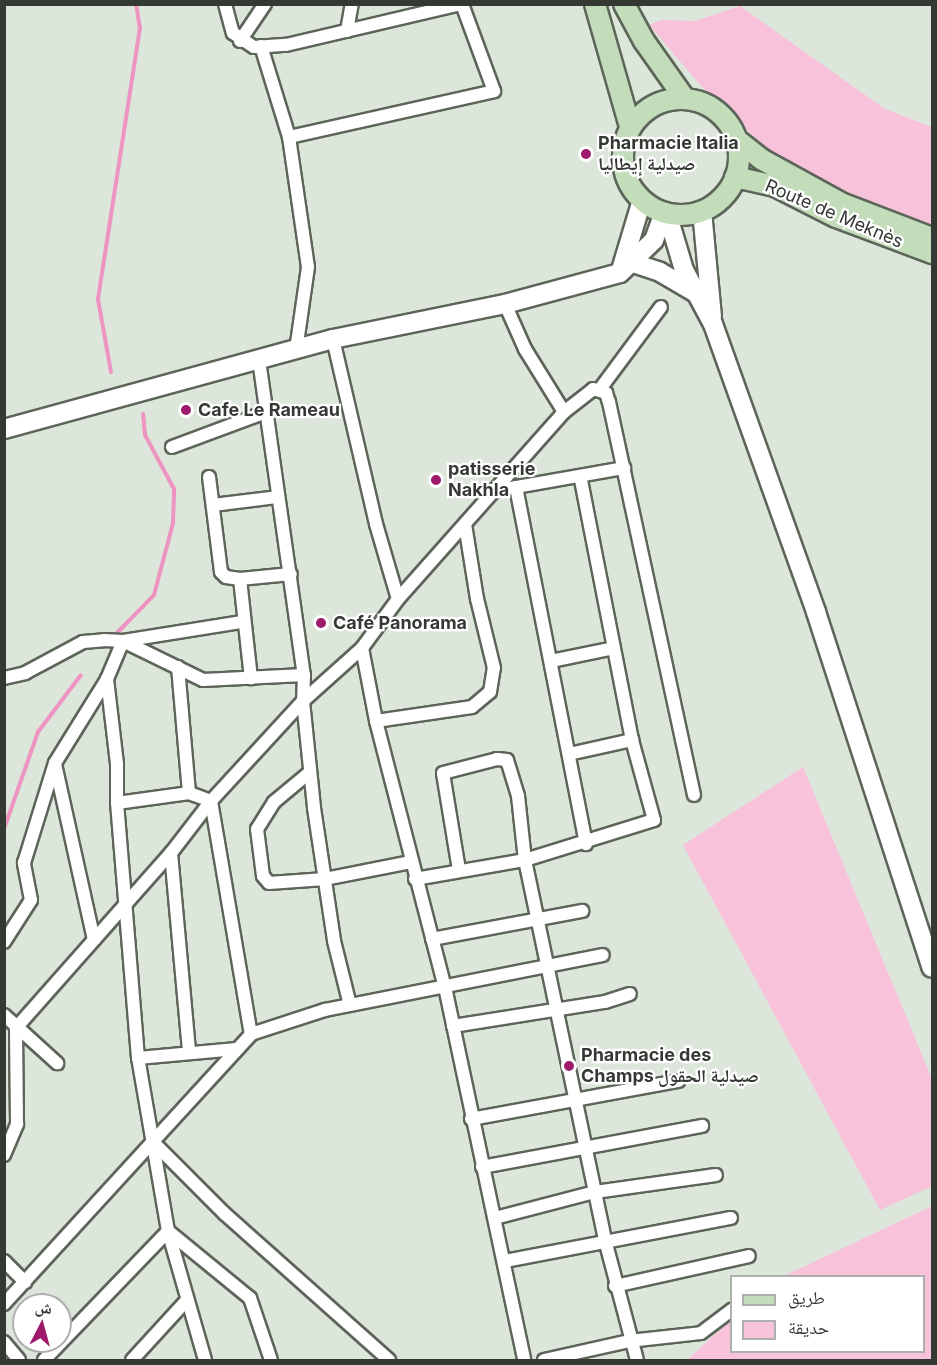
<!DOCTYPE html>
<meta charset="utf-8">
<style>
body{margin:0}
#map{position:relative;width:937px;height:1365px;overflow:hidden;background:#dde6da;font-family:Inter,"Noto Naskh Arabic",sans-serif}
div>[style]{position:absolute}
.green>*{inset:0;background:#f9c2db}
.stream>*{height:4px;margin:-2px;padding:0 2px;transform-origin:2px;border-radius:2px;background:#ed94c0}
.roads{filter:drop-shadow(2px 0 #5d655a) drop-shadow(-2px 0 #5d655a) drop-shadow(0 2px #5d655a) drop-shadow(0 -2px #5d655a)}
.street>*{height:12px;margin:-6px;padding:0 6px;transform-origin:6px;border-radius:6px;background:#fff}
.secondary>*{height:18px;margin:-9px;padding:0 9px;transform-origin:9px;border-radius:9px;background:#fff}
.primary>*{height:20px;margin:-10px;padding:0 10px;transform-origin:10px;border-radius:10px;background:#c3ddba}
.primary>.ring{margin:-10px;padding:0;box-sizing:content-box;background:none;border:20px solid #c3ddba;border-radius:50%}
.dots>*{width:16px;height:16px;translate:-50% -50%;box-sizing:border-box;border:3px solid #fff;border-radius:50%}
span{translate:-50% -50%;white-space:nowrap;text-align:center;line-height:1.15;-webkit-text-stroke:4.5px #fff;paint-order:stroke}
.poi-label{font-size:18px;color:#353934;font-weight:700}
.left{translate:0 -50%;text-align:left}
.street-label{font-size:18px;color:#353934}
.frame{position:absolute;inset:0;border:6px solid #353934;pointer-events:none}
.legend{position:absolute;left:730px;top:1275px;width:195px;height:78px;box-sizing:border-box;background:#fff;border:2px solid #aeb0ae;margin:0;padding:8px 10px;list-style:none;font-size:18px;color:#353934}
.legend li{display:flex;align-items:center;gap:12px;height:30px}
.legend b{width:30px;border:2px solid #aeb0ae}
.north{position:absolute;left:12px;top:1293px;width:60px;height:60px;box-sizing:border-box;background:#fff;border:2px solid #aeb0ae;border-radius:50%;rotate:6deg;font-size:16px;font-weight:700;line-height:24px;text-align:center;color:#353934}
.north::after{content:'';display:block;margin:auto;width:21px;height:27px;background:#9e1a6b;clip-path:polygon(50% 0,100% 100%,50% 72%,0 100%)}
</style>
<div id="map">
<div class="green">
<i style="clip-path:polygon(740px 6px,885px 109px,932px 127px,932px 229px,816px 183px,776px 156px,714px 101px,649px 25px,661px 20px,695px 21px)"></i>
<i style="clip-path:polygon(803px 767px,932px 1079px,932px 1186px,880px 1210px,683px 845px)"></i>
<i style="clip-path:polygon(932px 1206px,932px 1360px,687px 1360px,731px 1320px,732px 1352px,924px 1352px,924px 1276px,784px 1276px)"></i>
</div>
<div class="stream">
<i style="left:111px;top:372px;width:74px;rotate:-100.1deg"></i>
<i style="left:98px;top:299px;width:273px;rotate:-81.2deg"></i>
<i style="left:140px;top:29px;width:25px;rotate:-99deg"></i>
<i style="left:113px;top:637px;width:59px;rotate:-45.7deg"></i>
<i style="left:154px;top:595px;width:74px;rotate:-75.2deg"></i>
<i style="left:173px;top:523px;width:34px;rotate:-88deg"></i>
<i style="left:174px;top:489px;width:61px;rotate:-118.2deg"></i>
<i style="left:145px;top:435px;width:21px;rotate:-95deg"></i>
<i style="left:4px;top:829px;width:103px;rotate:-70.7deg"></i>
<i style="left:38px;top:732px;width:71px;rotate:-53deg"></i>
</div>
<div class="roads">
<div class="street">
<i style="left:225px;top:4px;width:30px;rotate:75deg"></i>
<i style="left:233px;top:33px;width:25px;rotate:34deg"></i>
<i style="left:254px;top:47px;width:32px;rotate:-4deg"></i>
<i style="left:286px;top:45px;width:180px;rotate:-13.2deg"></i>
<i style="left:347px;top:31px;width:27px;rotate:-80deg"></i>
<i style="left:240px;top:41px;width:45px;rotate:-56deg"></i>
<i style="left:261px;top:46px;width:95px;rotate:72.9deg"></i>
<i style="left:289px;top:137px;width:131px;rotate:81.7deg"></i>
<i style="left:308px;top:267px;width:84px;rotate:98.2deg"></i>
<i style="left:289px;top:137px;width:210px;rotate:-12.6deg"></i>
<i style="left:494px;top:91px;width:93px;rotate:-110.2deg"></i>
<i style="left:505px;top:304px;width:49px;rotate:66deg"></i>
<i style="left:525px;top:349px;width:74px;rotate:58.2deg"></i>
<i style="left:333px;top:339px;width:190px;rotate:76.9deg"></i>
<i style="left:376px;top:524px;width:78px;rotate:73.7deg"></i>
<i style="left:259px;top:360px;width:318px;rotate:81.9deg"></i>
<i style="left:600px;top:389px;width:102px;rotate:-53.4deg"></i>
<i style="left:172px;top:447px;width:100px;rotate:-20.4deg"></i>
<i style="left:209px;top:477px;width:96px;rotate:82.8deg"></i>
<i style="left:221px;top:572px;width:7px;rotate:45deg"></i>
<i style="left:226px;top:577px;width:14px;rotate:8deg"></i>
<i style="left:240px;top:579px;width:51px;rotate:-5.6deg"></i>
<i style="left:516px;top:487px;width:364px;rotate:78.9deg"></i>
<i style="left:510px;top:488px;width:116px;rotate:-10deg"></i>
<i style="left:213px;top:505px;width:64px;rotate:-7.1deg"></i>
<i style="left:240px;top:579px;width:100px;rotate:83.7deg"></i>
<i style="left:362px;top:648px;width:74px;rotate:79.1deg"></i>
<i style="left:376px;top:721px;width:275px;rotate:75.5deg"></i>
<i style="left:445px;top:987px;width:381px;rotate:78deg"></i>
<i style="left:551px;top:661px;width:64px;rotate:-11.7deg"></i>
<i style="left:178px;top:667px;width:126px;rotate:85deg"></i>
<i style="left:4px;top:678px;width:22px;rotate:-13deg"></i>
<i style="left:25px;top:673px;width:66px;rotate:-28.1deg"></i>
<i style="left:83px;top:642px;width:21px;rotate:-5deg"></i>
<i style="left:104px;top:640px;width:19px;rotate:3deg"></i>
<i style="left:123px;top:641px;width:89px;rotate:26deg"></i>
<i style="left:203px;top:680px;width:101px;rotate:-2.8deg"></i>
<i style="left:304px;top:675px;width:26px;rotate:92deg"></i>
<i style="left:303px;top:701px;width:108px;rotate:84.1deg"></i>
<i style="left:314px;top:808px;width:134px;rotate:81.4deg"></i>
<i style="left:334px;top:941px;width:66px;rotate:76deg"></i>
<i style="left:376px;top:721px;width:97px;rotate:-8.3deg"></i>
<i style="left:472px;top:707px;width:23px;rotate:-40deg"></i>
<i style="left:490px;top:692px;width:24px;rotate:-81deg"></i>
<i style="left:494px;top:668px;width:71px;rotate:-103.8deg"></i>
<i style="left:477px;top:599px;width:76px;rotate:-99.1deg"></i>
<i style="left:569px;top:754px;width:65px;rotate:-12.5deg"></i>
<i style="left:55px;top:764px;width:180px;rotate:77.5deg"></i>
<i style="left:310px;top:772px;width:47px;rotate:140.2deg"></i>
<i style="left:274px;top:802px;width:32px;rotate:122deg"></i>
<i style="left:257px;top:829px;width:47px;rotate:82.7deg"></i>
<i style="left:263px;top:876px;width:9px;rotate:49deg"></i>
<i style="left:269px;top:883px;width:56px;rotate:-4.1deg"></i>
<i style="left:325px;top:879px;width:88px;rotate:-11.2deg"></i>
<i style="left:117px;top:803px;width:73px;rotate:-7.9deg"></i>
<i style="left:189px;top:793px;width:23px;rotate:20deg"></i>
<i style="left:211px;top:801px;width:236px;rotate:80.3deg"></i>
<i style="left:171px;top:853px;width:199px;rotate:84.8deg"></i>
<i style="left:459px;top:870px;width:98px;rotate:-99.4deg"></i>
<i style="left:443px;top:773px;width:56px;rotate:-14.5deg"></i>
<i style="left:497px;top:759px;width:10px;rotate:6deg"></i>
<i style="left:507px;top:760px;width:38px;rotate:73deg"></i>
<i style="left:518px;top:796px;width:64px;rotate:83.8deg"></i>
<i style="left:525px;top:860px;width:388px;rotate:78.1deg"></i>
<i style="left:605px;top:1240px;width:124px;rotate:75.1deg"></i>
<i style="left:415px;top:879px;width:112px;rotate:-9.8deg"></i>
<i style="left:525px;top:860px;width:135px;rotate:-17.2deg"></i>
<i style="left:654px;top:820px;width:83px;rotate:-105.4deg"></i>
<i style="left:632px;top:740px;width:269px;rotate:-101.1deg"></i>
<i style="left:432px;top:939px;width:153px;rotate:-10.6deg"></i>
<i style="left:4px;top:942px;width:50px;rotate:-57.3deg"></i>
<i style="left:31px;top:900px;width:38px;rotate:-101deg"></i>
<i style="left:24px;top:863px;width:105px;rotate:-72.8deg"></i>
<i style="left:55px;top:763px;width:99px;rotate:-58.2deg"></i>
<i style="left:4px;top:1015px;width:72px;rotate:42.2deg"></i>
<i style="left:453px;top:1026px;width:154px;rotate:-9deg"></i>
<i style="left:605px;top:1002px;width:26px;rotate:-18deg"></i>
<i style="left:138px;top:1058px;width:99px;rotate:-5.2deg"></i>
<i style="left:471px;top:1119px;width:211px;rotate:-10.4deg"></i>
<i style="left:154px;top:1143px;width:100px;rotate:45deg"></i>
<i style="left:225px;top:1214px;width:220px;rotate:41.7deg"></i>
<i style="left:4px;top:1155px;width:34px;rotate:-67deg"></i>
<i style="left:17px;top:1124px;width:96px;rotate:-90.6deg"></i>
<i style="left:16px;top:1028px;width:234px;rotate:-48.5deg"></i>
<i style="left:171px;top:853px;width:66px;rotate:-52.4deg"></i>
<i style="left:211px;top:801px;width:136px;rotate:-47.4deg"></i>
<i style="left:303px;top:701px;width:79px;rotate:-41.9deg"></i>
<i style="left:362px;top:648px;width:61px;rotate:-53.7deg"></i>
<i style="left:398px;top:599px;width:250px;rotate:-48.4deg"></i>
<i style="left:564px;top:412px;width:37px;rotate:-38deg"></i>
<i style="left:593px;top:389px;width:14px;rotate:17deg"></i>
<i style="left:606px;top:393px;width:9px;rotate:72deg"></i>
<i style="left:609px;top:402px;width:402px;rotate:77.8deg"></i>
<i style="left:482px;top:1167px;width:224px;rotate:-10.6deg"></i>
<i style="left:495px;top:1218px;width:103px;rotate:-14.6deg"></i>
<i style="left:595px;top:1192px;width:122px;rotate:-8deg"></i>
<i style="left:4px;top:1261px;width:30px;rotate:45deg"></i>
<i style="left:505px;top:1261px;width:230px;rotate:-10.8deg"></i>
<i style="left:615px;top:1286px;width:137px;rotate:-12.6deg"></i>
<i style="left:4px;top:1304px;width:366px;rotate:-47.5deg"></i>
<i style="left:251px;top:1034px;width:78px;rotate:-18deg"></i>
<i style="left:325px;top:1010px;width:283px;rotate:-11.2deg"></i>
<i style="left:4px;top:1342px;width:23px;rotate:50deg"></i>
<i style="left:44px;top:1360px;width:179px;rotate:-46.1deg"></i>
<i style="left:168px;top:1231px;width:106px;rotate:39.3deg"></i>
<i style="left:250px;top:1298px;width:65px;rotate:71.3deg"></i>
<i style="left:132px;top:1360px;width:81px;rotate:-47.5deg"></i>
<i style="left:205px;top:1360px;width:134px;rotate:-106deg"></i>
<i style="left:168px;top:1231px;width:176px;rotate:-99.8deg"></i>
<i style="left:138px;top:1058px;width:256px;rotate:-94.7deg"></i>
<i style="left:117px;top:803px;width:39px;rotate:-90deg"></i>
<i style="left:117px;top:764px;width:86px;rotate:-96.7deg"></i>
<i style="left:107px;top:679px;width:41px;rotate:-67.2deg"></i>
<i style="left:123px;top:641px;width:121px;rotate:-9.1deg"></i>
<i style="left:544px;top:1360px;width:87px;rotate:-12.6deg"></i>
<i style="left:629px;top:1341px;width:72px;rotate:-6.3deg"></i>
<i style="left:701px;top:1333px;width:39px;rotate:-37deg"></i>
</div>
<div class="secondary">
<i style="left:702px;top:211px;width:106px;rotate:84.6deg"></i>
<i style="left:667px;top:213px;width:59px;rotate:73.4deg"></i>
<i style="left:684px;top:270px;width:61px;rotate:61.8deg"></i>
<i style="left:713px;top:324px;width:306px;rotate:70.3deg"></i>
<i style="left:816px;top:612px;width:374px;rotate:72deg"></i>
<i style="left:633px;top:263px;width:28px;rotate:18deg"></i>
<i style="left:660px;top:272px;width:42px;rotate:30.3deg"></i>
<i style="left:621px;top:270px;width:73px;rotate:-73.3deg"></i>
<i style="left:4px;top:429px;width:341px;rotate:-15.3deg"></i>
<i style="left:333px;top:339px;width:176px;rotate:-11.5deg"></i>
<i style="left:505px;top:304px;width:119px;rotate:-15.1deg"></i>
<i style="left:620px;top:273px;width:47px;rotate:-44.1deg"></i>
<i style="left:654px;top:240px;width:30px;rotate:-70deg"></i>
</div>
<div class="primary">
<i style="left:595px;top:4px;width:128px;rotate:74.1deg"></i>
<i style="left:624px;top:4px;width:42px;rotate:61.6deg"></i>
<i style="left:644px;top:41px;width:71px;rotate:54.7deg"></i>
<i class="ring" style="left:623px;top:99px;width:96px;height:96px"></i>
<i style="left:737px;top:140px;width:31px;rotate:38deg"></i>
<i style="left:761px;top:159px;width:91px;rotate:28.8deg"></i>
<i style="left:841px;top:203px;width:97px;rotate:21deg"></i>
<i style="left:735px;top:177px;width:41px;rotate:12.7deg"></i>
<i style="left:775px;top:186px;width:68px;rotate:26.9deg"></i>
<i style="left:836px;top:217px;width:103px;rotate:20.6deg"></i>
</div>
</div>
<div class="dots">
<i style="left:586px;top:154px;background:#9e1a6b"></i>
<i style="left:186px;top:410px;background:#9e1a6b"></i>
<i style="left:436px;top:480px;background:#9e1a6b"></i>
<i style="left:321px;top:623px;background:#9e1a6b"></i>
<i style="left:569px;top:1066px;background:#9e1a6b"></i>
</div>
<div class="poi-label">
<span class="left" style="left:598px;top:154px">Pharmacie Italia<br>صيدلية إيطاليا</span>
<span class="left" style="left:198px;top:410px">Cafe Le Rameau</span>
<span class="left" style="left:448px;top:480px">patisserie<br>Nakhla</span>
<span class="left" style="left:333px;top:623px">Café Panorama</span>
<span class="left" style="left:581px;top:1066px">Pharmacie des<br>Champs صيدلية الحقول</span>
</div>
<div class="street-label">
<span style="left:834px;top:214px;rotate:23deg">Route de Meknès</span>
</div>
<div class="frame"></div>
<ul class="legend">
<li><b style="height:8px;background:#c3ddba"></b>طريق</li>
<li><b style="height:16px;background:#f9c2db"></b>حديقة</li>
</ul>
<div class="north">ش</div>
</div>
